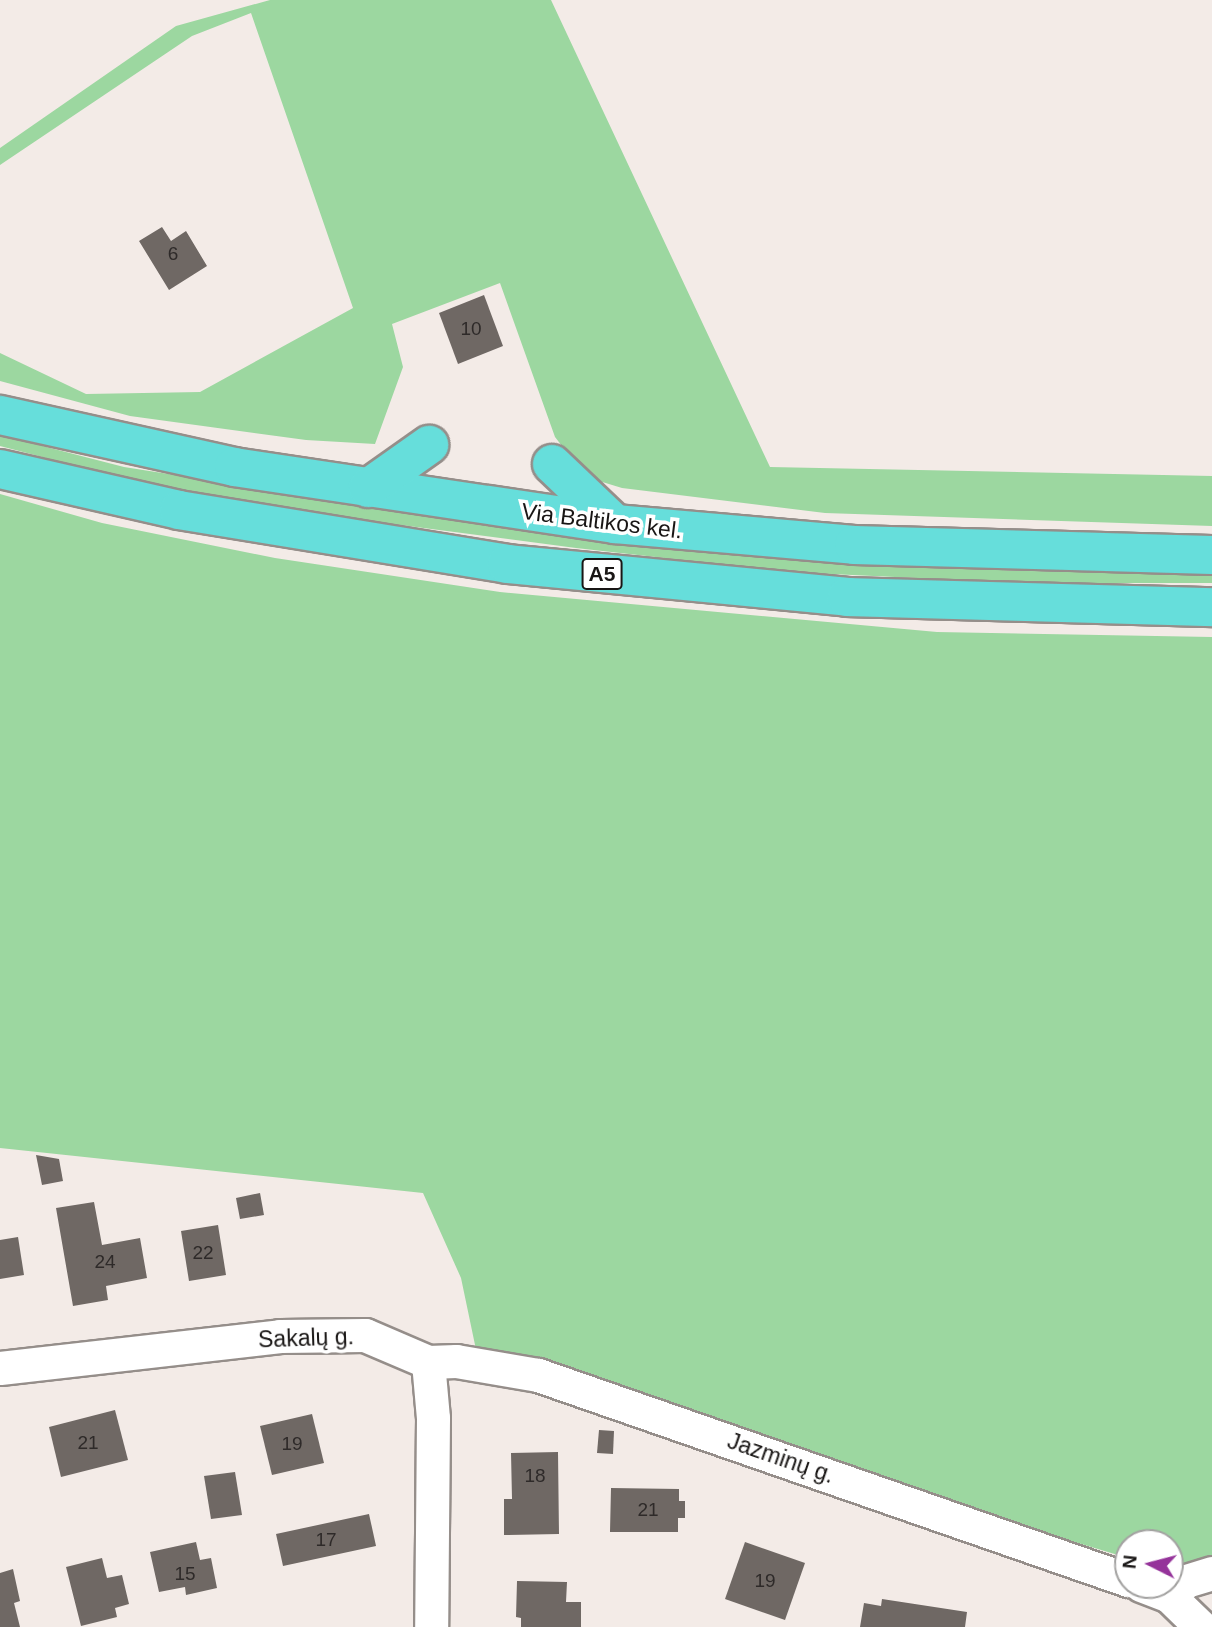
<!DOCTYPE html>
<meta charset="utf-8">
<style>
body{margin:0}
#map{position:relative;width:1212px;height:1627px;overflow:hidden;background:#f3ebe7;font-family:Helvetica,sans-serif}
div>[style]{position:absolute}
.green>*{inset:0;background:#9cd7a0}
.building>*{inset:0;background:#6f6864}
.roads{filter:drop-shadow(2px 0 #958e8a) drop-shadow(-2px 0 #958e8a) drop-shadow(0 2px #958e8a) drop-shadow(0 -2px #958e8a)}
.minor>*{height:33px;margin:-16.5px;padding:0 16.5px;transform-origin:16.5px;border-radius:16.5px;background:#fff}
.trunk>*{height:38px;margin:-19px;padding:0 19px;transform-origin:19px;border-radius:19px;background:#66dedb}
span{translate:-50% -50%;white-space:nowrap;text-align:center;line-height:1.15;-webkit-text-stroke:7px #fff;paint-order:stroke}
.number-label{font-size:19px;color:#2e2a29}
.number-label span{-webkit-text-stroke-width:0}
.shield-label span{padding:2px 5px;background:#fff;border:2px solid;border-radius:5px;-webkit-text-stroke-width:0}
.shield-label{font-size:21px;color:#191615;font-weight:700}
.street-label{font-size:23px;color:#191615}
.north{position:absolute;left:1114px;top:1529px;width:70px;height:70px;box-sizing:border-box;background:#fff;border:2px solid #a3a2a1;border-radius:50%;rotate:276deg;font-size:19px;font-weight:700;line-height:28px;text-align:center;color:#191615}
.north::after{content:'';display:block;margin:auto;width:24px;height:32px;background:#95339a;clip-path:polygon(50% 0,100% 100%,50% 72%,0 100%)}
</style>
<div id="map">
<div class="green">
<i style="clip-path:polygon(270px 0,551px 0,770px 467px,1212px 476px,1212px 526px,825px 513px,622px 488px,586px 477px,555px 437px,500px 283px,392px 324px,403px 367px,375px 444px,306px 440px,130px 416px,0 381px,0 353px,86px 394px,200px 392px,353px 308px,251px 13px,192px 36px,0 165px,0 148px,176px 26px)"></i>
<i style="clip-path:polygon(0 435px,124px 467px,575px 538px,787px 560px,1024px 571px,1212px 572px,1212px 583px,1025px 583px,788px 572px,576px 548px,301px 512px,123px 478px,0 446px)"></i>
<i style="clip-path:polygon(0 494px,102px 523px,275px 558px,500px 592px,937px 632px,1212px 637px,1212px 1559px,1170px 1570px,1170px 1543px,1128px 1543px,1128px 1558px,479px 1364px,461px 1278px,423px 1193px,0 1148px)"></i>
</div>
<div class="building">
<i style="clip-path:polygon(162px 227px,171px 241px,186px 231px,207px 266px,169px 290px,139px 241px)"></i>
<i style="clip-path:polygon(484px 295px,503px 346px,458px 364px,439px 313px)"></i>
<i style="clip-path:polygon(36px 1155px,59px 1159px,63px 1181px,42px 1185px)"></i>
<i style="clip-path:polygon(260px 1193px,264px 1215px,240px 1219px,236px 1198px)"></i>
<i style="clip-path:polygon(94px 1202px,102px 1245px,140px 1238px,147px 1278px,106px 1286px,108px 1300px,73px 1306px,56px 1208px)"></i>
<i style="clip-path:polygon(218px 1225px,226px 1275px,189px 1281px,181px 1231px)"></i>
<i style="clip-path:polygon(18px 1237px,24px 1275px,0 1279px,0 1240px)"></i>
<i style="clip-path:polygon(115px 1410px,128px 1460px,61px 1477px,49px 1427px)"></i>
<i style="clip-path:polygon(312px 1414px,324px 1463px,272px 1475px,260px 1426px)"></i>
<i style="clip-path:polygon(599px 1430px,614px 1431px,613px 1454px,597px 1453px)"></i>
<i style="clip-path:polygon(558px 1452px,559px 1534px,504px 1535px,504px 1499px,512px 1499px,511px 1453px)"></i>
<i style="clip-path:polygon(235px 1472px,242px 1515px,211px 1519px,204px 1476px)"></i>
<i style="clip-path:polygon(611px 1488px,679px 1489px,679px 1501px,685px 1501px,685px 1518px,678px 1518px,678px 1532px,610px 1532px)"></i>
<i style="clip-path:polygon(369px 1514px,376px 1546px,283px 1566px,276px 1534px)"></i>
<i style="clip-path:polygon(196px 1542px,200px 1560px,211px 1558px,217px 1588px,186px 1595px,185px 1587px,159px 1592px,150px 1552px)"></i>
<i style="clip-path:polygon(745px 1542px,805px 1563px,785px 1620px,725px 1599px)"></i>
<i style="clip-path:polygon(102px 1558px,107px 1578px,122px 1575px,129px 1604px,115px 1608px,117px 1617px,81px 1626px,66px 1567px)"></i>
<i style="clip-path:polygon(13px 1569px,20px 1601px,14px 1603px,20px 1627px,0 1627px,0 1573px)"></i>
<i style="clip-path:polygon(517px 1581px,567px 1582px,566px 1602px,581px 1602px,581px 1627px,521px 1627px,521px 1618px,516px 1617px)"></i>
<i style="clip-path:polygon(882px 1599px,967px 1612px,965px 1627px,860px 1627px,864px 1603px,881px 1606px)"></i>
</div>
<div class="roads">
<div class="minor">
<i style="left:428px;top:1362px;width:28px;rotate:-2deg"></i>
<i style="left:456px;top:1361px;width:83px;rotate:9.7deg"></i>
<i style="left:538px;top:1375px;width:625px;rotate:19.16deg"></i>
<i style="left:0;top:1368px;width:282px;rotate:-6.5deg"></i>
<i style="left:280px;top:1336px;width:85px;rotate:-0.7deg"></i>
<i style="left:365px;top:1335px;width:69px;rotate:23.2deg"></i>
<i style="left:428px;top:1362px;width:56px;rotate:84.9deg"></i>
<i style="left:433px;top:1418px;width:209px;rotate:90.5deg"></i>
<i style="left:1141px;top:1585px;width:30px;rotate:21deg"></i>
<i style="left:1169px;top:1596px;width:45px;rotate:44.1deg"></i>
<i style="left:1169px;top:1596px;width:23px;rotate:-41deg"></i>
<i style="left:1186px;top:1581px;width:27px;rotate:-17deg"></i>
</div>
<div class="trunk">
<i style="left:0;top:415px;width:240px;rotate:12.5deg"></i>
<i style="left:234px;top:467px;width:385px;rotate:8.5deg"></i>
<i style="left:615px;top:524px;width:240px;rotate:5deg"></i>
<i style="left:854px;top:545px;width:358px;rotate:1.6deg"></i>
<i style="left:552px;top:464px;width:87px;rotate:43.6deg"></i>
<i style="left:0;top:469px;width:184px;rotate:12.9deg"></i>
<i style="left:179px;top:510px;width:332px;rotate:9.3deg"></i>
<i style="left:507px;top:564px;width:342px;rotate:5.5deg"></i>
<i style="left:847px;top:597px;width:365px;rotate:1.6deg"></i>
<i style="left:368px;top:488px;width:75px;rotate:-35.2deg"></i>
</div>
</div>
<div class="number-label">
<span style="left:173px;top:254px">6</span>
<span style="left:471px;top:329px">10</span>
<span style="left:203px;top:1253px">22</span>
<span style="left:105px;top:1262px">24</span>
<span style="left:88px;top:1443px">21</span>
<span style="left:292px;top:1444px">19</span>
<span style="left:535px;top:1476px">18</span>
<span style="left:648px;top:1510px">21</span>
<span style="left:326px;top:1540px">17</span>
<span style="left:185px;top:1574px">15</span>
<span style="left:765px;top:1581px">19</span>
</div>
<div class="shield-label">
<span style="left:602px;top:574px">A5</span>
</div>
<div class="street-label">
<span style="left:602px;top:521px;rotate:7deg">Via Baltikos kel.</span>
<span style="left:306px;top:1338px;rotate:-2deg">Sakalų g.</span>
<span style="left:781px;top:1458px;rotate:19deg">Jazminų g.</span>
</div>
<div class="north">N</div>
</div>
